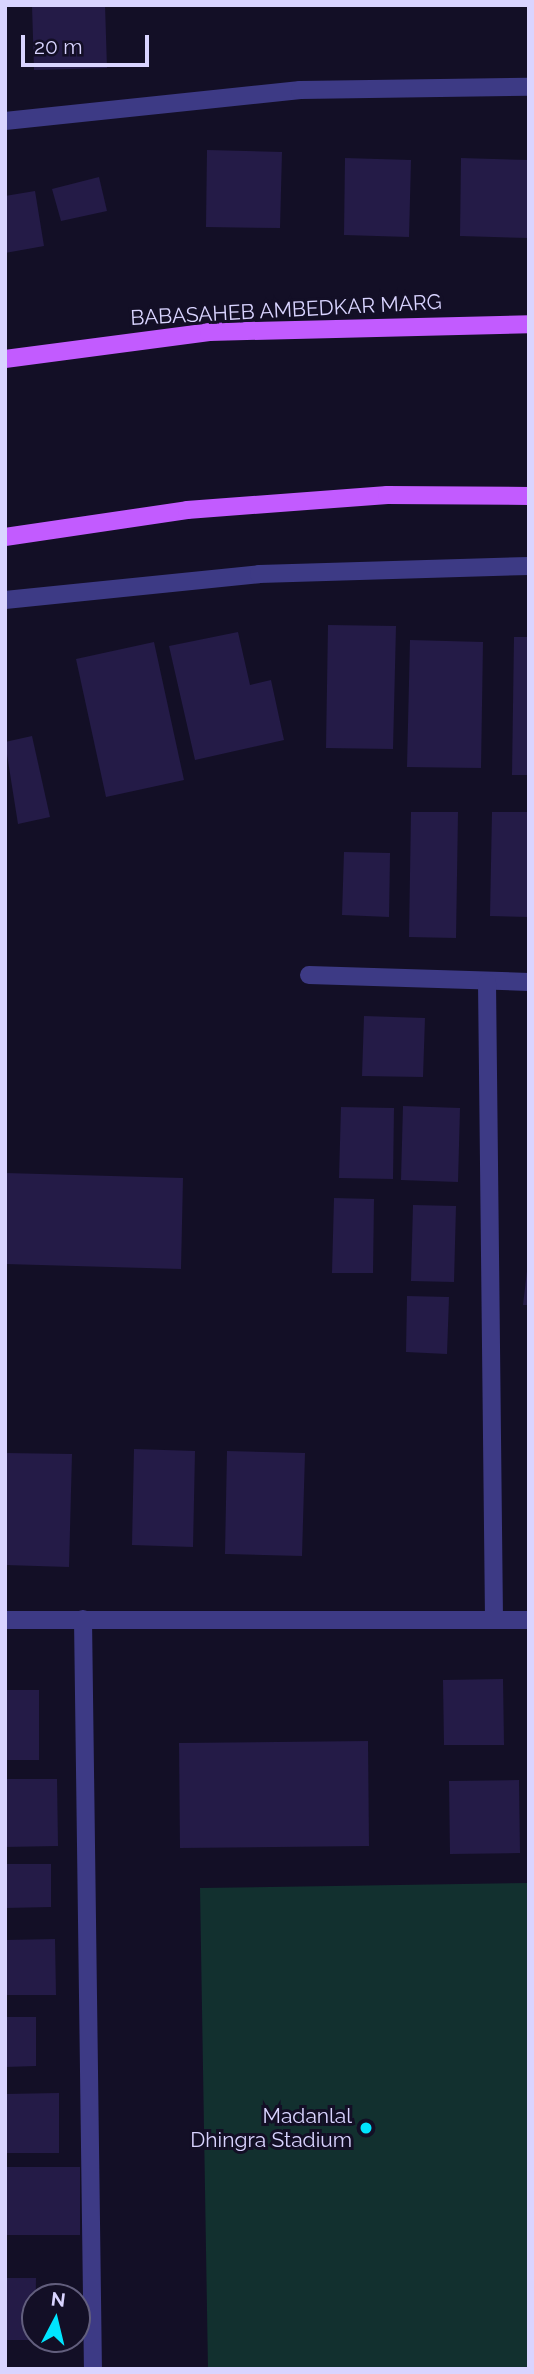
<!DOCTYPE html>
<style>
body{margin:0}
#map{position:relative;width:534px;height:2374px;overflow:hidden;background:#130f26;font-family:Raleway,sans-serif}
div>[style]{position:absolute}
.green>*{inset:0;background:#12302f}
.building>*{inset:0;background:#241b47}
.street>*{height:18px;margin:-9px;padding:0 9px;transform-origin:9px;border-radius:9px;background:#3d3a85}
.primary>*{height:18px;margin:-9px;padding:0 9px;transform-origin:9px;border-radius:9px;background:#c25bff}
.dots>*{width:19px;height:19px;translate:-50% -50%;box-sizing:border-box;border:4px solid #130f26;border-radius:50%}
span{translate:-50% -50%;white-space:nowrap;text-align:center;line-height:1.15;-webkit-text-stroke:6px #130f26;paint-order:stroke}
.street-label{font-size:21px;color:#d9d4ff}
.poi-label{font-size:21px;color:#d9d4ff}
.right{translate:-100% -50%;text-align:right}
.frame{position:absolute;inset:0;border:7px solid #d9d4ff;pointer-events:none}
.north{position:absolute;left:21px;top:2283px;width:70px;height:70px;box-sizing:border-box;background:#130f26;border:2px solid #625e7d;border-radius:50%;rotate:7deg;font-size:19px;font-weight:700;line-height:28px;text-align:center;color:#d9d4ff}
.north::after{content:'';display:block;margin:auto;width:24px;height:32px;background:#00e5ff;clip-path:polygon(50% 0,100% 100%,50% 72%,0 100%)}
.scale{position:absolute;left:21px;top:35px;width:128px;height:32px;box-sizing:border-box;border:4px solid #d9d4ff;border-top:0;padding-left:9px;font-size:21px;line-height:24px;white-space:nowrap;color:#d9d4ff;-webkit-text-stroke:5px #130f26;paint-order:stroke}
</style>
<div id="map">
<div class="green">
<i style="clip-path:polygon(529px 1883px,529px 2369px,208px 2369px,200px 1888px)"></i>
</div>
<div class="building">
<i style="clip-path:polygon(32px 5px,105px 5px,107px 68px,34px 70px)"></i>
<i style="clip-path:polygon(207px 150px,282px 152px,280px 228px,206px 227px)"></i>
<i style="clip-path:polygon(345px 158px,411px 160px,409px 237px,344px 235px)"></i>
<i style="clip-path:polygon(461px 158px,529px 160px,529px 238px,460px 236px)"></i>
<i style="clip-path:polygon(99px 177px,107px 211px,61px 221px,52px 189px)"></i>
<i style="clip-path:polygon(35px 191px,44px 246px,5px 253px,5px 196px)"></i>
<i style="clip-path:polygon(328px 625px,396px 626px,393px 749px,326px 748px)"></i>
<i style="clip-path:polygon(238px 632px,250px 685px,271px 680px,284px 740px,195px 760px,169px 646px)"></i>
<i style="clip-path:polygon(514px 637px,529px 637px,529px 775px,512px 775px)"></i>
<i style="clip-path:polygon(410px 640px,483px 642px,481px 768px,407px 767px)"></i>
<i style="clip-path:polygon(154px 642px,184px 780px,106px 797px,76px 659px)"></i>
<i style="clip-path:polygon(32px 736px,50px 817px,18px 824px,5px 742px)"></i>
<i style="clip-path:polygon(411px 812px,458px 812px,456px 938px,409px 937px)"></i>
<i style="clip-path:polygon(492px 812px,529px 812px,529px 917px,490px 916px)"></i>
<i style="clip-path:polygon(344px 852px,390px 853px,389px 917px,342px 915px)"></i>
<i style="clip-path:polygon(364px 1016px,425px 1018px,423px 1077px,362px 1076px)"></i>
<i style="clip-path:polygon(403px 1106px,460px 1108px,458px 1182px,401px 1180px)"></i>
<i style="clip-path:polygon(341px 1107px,394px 1108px,393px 1179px,339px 1178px)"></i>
<i style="clip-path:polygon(5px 1173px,183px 1178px,181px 1269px,5px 1264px)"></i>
<i style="clip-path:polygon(334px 1198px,374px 1199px,373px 1273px,332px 1273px)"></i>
<i style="clip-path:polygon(413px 1205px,456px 1206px,454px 1282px,411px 1281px)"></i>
<i style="clip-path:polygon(529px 1254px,529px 1305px,523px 1305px)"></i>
<i style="clip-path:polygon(407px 1296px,449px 1297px,447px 1354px,406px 1352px)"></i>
<i style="clip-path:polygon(134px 1449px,195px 1451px,193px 1547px,132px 1545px)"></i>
<i style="clip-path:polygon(227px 1451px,305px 1453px,302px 1556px,225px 1554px)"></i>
<i style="clip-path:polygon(5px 1453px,72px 1454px,69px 1567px,5px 1565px)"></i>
<i style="clip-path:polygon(503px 1679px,504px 1745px,444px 1745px,443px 1680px)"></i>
<i style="clip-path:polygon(5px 1690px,39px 1690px,39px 1760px,5px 1760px)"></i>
<i style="clip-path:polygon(368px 1741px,369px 1846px,180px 1848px,179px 1743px)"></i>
<i style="clip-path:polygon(5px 1779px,57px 1779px,58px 1846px,5px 1847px)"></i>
<i style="clip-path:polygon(519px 1780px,520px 1853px,450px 1854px,449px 1781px)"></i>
<i style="clip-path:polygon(5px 1864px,51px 1864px,51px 1907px,5px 1908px)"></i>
<i style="clip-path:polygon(55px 1939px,56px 1995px,5px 1995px,5px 1940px)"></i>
<i style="clip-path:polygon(5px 2017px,36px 2017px,36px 2066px,5px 2067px)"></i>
<i style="clip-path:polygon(59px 2093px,59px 2153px,5px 2153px,5px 2094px)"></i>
<i style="clip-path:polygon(5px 2167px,80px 2167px,80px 2235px,5px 2235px)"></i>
<i style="clip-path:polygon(5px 2278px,36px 2278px,35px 2340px,5px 2340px)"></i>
</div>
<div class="street">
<i style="left:5px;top:121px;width:297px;rotate:-6deg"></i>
<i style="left:300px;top:90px;width:229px;rotate:-0.8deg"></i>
<i style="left:5px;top:600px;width:255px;rotate:-5.8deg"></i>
<i style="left:259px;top:574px;width:270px;rotate:-1.7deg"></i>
<i style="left:309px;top:975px;width:220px;rotate:1.8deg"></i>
<i style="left:487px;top:982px;width:638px;rotate:89.37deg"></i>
<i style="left:83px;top:1619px;width:750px;rotate:89.24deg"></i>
<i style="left:5px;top:1620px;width:524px"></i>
</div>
<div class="primary">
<i style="left:5px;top:359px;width:206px;rotate:-7.5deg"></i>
<i style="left:209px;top:332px;width:320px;rotate:-1.4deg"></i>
<i style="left:5px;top:537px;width:184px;rotate:-8.4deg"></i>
<i style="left:187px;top:510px;width:201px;rotate:-4.3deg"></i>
<i style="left:387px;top:495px;width:142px;rotate:0.4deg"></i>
</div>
<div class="dots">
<i style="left:366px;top:2128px;background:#00e5ff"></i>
</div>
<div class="street-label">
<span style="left:286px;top:310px;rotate:-3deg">BABASAHEB AMBEDKAR MARG</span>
</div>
<div class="poi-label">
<span class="right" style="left:352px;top:2128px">Madanlal<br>Dhingra Stadium</span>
</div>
<div class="frame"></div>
<div class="north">N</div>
<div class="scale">20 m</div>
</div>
